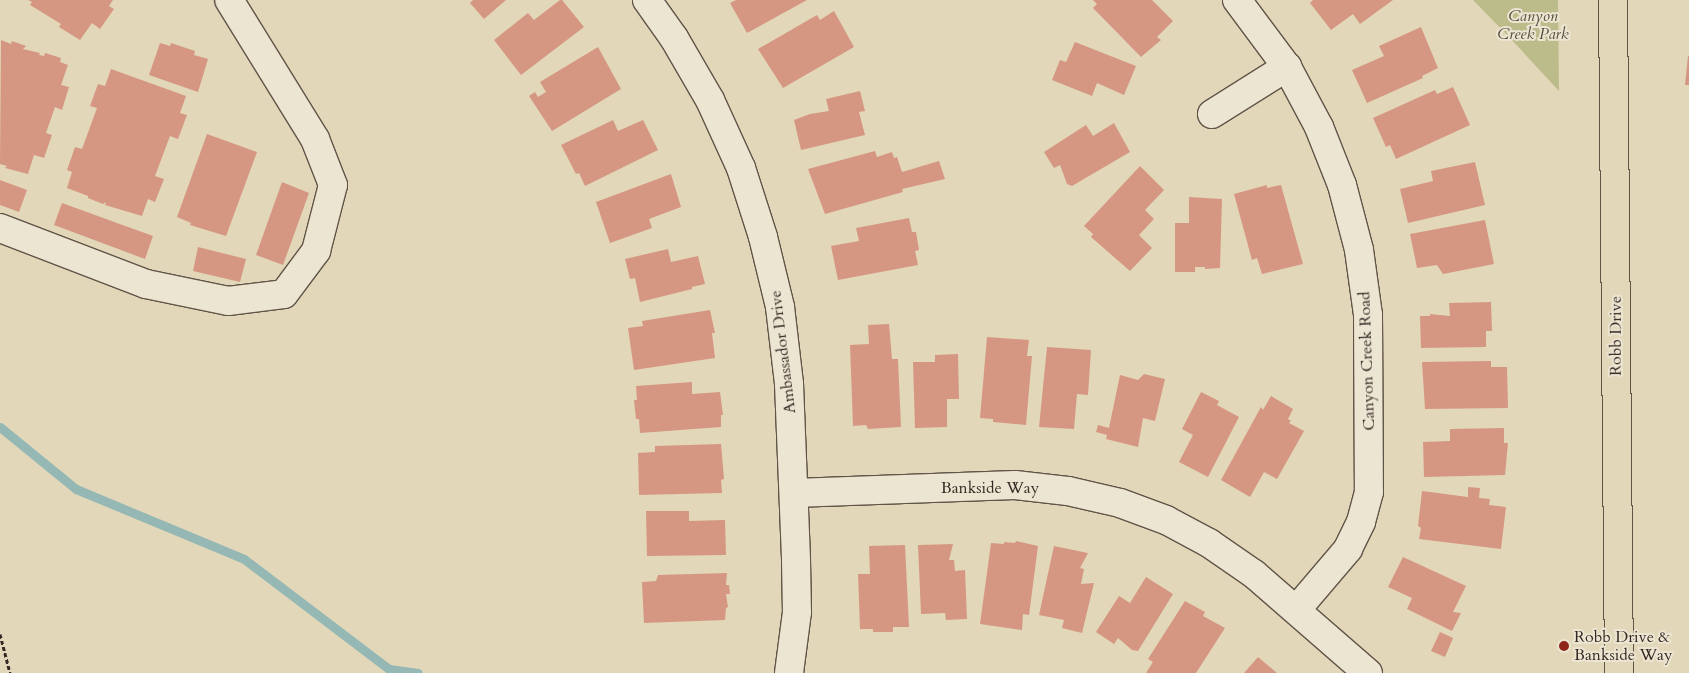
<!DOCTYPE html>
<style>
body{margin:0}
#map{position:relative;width:1689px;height:673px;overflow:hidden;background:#e2d7b9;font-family:Cardo,serif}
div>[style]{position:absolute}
.green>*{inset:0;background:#bcbc8a}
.stream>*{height:9px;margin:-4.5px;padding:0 4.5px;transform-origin:4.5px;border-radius:4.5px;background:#95b8b4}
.building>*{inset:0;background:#d69782}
.path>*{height:3px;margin-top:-1.5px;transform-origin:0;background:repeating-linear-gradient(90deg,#362823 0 4px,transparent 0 6.5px)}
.roads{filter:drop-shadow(1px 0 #615448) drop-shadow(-1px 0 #615448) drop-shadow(0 1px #615448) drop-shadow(0 -1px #615448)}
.minor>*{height:28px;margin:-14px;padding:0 14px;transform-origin:14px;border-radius:14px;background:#ece5d2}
.major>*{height:28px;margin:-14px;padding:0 14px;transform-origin:14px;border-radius:14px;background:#e2d7b9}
.dots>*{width:14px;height:14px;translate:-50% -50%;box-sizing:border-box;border:2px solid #ece5d2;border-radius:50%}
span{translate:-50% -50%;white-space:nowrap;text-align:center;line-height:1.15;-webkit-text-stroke:4px #ece5d2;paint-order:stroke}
.park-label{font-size:16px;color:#584d3d;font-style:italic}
.street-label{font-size:16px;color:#362823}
.poi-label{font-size:16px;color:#362823}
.left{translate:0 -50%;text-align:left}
</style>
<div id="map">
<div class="green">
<i style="clip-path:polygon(1473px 0,1558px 0,1559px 91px,1510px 38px)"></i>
</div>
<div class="stream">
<i style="left:0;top:427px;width:98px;rotate:39.2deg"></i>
<i style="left:76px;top:489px;width:182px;rotate:22.6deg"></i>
<i style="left:244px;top:559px;width:182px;rotate:37.2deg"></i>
<i style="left:389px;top:669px;width:29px;rotate:8deg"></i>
</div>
<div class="building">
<i style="clip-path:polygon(28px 0,113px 0,109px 6px,114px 9px,100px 29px,92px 23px,80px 40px,59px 27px,61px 24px,30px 5px,32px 2px)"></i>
<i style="clip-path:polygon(473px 0,506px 0,484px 19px,470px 3px)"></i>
<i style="clip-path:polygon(560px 0,562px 0,584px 27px,521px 75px,494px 40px,528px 13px,534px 20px)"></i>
<i style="clip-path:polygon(736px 0,807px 0,747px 33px,730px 3px)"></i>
<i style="clip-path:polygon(1093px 0,1152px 0,1173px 21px,1157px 37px,1161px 40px,1141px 57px,1093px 8px,1097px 4px)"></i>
<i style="clip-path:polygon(1313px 0,1393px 0,1360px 24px,1353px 14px,1331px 30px,1310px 3px)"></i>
<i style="clip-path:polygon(834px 11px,854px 47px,783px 88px,758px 49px,817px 15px,820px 20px)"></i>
<i style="clip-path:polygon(1421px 27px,1438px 68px,1422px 76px,1423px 78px,1367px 103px,1352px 70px,1384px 56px,1379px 46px)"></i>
<i style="clip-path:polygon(1px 40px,11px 44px,12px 41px,26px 46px,23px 49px,40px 53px,39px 55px,44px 56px,45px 53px,61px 58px,60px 62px,68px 65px,61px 85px,69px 87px,62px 110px,55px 107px,46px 133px,52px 135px,44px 158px,34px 155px,28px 174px,5px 168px,7px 166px,0 164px)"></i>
<i style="clip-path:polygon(1075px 42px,1136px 66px,1124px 95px,1097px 83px,1092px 96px,1052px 80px,1060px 60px,1066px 62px)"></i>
<i style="clip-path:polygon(160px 43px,170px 46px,171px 43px,195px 51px,194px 55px,208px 59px,198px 92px,149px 75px)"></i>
<i style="clip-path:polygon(598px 47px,621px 89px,552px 131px,529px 96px,535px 92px,538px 97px,546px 92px,540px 82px)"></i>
<i style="clip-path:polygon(1688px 56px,1689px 56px,1689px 85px,1685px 85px)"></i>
<i style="clip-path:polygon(111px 69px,186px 96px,180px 113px,187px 115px,178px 139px,170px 136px,155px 176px,164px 179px,155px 202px,148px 199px,142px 216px,105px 205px,106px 202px,103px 204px,88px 198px,88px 196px,67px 188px,72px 172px,67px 170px,75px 147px,82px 149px,97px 108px,90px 106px,98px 84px,105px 86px)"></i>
<i style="clip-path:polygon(1453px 87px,1470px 125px,1396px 159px,1390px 145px,1386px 147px,1373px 118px,1435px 90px,1437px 94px)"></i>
<i style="clip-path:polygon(860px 91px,865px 111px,859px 112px,865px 135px,801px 150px,794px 120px,810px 114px,829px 111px,826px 99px)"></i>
<i style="clip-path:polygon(613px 120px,618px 131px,643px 120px,658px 150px,585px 186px,579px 173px,576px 174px,561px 145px)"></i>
<i style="clip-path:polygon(1114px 123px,1130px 152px,1072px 186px,1067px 184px,1060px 165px,1054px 168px,1044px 152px,1086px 125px,1093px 136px)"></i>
<i style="clip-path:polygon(207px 134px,257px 152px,226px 236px,190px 225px,191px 223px,177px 217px)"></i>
<i style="clip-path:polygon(875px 151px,877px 157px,892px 152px,894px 158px,897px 157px,902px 172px,939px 161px,945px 179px,902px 189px,903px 192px,825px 214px,808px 169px)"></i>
<i style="clip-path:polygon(1475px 162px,1485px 205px,1408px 223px,1400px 189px,1433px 181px,1431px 171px)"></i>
<i style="clip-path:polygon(1140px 166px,1164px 190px,1145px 210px,1154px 219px,1139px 235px,1152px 248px,1130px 271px,1091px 237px,1093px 234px,1084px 226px)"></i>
<i style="clip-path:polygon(671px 174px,681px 207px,649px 219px,652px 228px,610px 243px,596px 202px)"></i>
<i style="clip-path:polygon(0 180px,27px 190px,19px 212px,0 205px)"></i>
<i style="clip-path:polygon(282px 182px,309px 193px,283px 265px,256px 255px)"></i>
<i style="clip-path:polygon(1267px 185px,1267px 188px,1281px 185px,1303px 264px,1262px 274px,1257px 258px,1252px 260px,1234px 194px)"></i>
<i style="clip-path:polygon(1189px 197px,1222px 199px,1220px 268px,1205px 269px,1205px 267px,1195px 267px,1195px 272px,1175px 272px,1175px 223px,1189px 223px)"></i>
<i style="clip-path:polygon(62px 203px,153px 236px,145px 259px,54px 225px)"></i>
<i style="clip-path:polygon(909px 218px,912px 232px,916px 232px,919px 250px,915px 251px,918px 265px,838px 280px,831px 246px,859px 241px,856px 228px)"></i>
<i style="clip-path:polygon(1485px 220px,1494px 264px,1443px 274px,1437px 265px,1417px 268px,1410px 234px)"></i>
<i style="clip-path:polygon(198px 247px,246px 259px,240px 282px,193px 271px)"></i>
<i style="clip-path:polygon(668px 249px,671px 262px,698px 256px,705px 284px,692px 287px,692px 289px,640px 302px,635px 278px,630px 279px,625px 259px)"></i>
<i style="clip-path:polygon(1491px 302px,1492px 331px,1486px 331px,1486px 347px,1421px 348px,1420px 316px,1430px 316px,1430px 314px,1450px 316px,1449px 303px)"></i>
<i style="clip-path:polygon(710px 310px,715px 333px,712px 333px,715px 358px,634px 370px,628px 328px,643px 326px,642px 321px)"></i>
<i style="clip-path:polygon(889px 324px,892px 359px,898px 359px,901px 427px,868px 429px,866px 425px,853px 426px,850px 345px,869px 344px,868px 325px)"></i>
<i style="clip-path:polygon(987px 337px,1029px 340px,1027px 356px,1032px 356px,1026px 425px,993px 422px,993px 419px,980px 418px)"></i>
<i style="clip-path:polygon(1047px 347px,1091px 350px,1088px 395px,1077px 394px,1074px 429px,1039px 427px)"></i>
<i style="clip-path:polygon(958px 354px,959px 399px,947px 399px,947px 427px,915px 428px,913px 362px,935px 362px,935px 355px)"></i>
<i style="clip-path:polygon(1491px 361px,1491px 367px,1507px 367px,1508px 408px,1425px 409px,1422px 362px)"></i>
<i style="clip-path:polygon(1144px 374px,1165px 379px,1155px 421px,1143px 418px,1138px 447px,1106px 439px,1107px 435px,1096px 432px,1098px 425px,1109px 428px,1120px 375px,1138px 380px)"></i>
<i style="clip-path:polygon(692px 382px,692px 394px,720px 392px,723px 415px,721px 415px,721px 427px,640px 433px,639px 419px,636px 419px,634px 400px,637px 400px,636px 386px)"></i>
<i style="clip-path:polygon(1201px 392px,1219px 401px,1217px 405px,1239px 417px,1208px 477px,1179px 462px,1193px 435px,1182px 429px)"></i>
<i style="clip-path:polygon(1271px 396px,1293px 409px,1288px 419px,1291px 421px,1289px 423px,1304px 431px,1277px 479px,1264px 472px,1250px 497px,1221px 480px,1261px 407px,1263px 410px)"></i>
<i style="clip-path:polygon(1504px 428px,1504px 443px,1508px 443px,1505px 475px,1424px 477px,1423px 442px,1450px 441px,1450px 429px)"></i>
<i style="clip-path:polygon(721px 444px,724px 479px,721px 480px,722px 493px,639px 495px,638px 453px,655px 452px,655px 446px)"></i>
<i style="clip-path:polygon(1468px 487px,1480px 488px,1479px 498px,1490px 499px,1489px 505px,1506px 507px,1501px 549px,1419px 539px,1421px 528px,1418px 526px,1422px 491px,1468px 497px)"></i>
<i style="clip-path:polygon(646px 511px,689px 511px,689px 521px,725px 520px,726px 555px,647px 556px)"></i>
<i style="clip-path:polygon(1016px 541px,1038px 546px,1029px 615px,1023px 614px,1022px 630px,980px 624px,991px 543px,1004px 544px,1004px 542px,1015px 543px)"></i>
<i style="clip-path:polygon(953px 544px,949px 560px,954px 560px,955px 571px,965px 570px,967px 619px,946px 620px,945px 613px,921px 614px,918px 545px)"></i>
<i style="clip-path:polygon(905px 545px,909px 627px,893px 627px,893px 632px,873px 632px,873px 629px,860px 629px,858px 574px,870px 574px,869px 546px)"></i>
<i style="clip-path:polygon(1054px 546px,1088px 553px,1080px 568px,1084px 569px,1081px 584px,1094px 583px,1082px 633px,1062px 628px,1064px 620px,1039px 615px)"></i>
<i style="clip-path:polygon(1403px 557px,1466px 586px,1453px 612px,1461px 613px,1452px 631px,1407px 609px,1412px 598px,1388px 587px)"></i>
<i style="clip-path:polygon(727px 573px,726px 585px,729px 585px,730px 594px,726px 594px,728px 607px,726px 608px,725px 620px,644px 623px,642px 582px,656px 581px,658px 575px)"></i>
<i style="clip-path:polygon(1146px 577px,1173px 594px,1138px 651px,1132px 650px,1118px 638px,1114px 644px,1096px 632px,1119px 596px,1130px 603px)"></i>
<i style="clip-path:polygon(1185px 601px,1205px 612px,1203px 616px,1225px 628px,1196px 673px,1146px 673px,1153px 662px,1148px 659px)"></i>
<i style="clip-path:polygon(1440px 632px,1453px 638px,1445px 657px,1431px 651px)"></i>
<i style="clip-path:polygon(1258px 657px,1277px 673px,1244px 673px)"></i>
</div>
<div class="path">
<i style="left:0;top:634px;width:40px;rotate:75.6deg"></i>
</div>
<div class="roads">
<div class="minor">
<i style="left:647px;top:0;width:47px;rotate:54.6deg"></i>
<i style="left:674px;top:38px;width:72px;rotate:59.9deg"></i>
<i style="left:710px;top:100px;width:75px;rotate:65.5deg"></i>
<i style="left:741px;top:168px;width:72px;rotate:72.3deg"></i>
<i style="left:763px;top:237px;width:72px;rotate:76.3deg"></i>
<i style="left:780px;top:307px;width:78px;rotate:83.3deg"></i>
<i style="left:789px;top:384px;width:177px;rotate:87.7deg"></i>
<i style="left:796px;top:561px;width:51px;rotate:88.9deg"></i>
<i style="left:797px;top:612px;width:62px;rotate:97.5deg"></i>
<i style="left:1237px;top:0;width:84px;rotate:53.3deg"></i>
<i style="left:1287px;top:67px;width:68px;rotate:61.9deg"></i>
<i style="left:1319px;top:127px;width:62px;rotate:68.4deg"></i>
<i style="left:1342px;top:185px;width:67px;rotate:75.3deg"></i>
<i style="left:1359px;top:250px;width:66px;rotate:82.1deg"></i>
<i style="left:1368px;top:315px;width:177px;rotate:89.7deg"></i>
<i style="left:1369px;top:492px;width:31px;rotate:105deg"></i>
<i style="left:1361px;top:522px;width:30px;rotate:116deg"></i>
<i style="left:1348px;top:549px;width:80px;rotate:130.4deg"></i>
<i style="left:1212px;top:114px;width:89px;rotate:-32.1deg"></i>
<i style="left:0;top:228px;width:156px;rotate:21deg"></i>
<i style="left:146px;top:284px;width:84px;rotate:11.7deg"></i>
<i style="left:228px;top:301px;width:56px;rotate:-7.1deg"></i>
<i style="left:284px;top:294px;width:54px;rotate:-53.3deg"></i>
<i style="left:316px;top:251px;width:68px;rotate:-75.6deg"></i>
<i style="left:333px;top:185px;width:49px;rotate:-111.4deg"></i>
<i style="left:315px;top:139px;width:163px;rotate:-121.7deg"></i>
<i style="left:794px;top:493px;width:221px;rotate:-2.1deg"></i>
<i style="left:1015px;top:485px;width:53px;rotate:6.5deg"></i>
<i style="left:1068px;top:491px;width:53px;rotate:13deg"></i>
<i style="left:1120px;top:503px;width:49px;rotate:20.3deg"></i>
<i style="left:1166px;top:520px;width:49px;rotate:28.1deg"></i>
<i style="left:1209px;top:543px;width:55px;rotate:34.6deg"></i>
<i style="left:1254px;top:574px;width:151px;rotate:41deg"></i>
</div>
<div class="major">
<i style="left:1613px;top:0;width:673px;rotate:89.49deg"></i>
</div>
</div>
<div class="dots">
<i style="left:1564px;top:646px;background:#8f2418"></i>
</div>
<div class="park-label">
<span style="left:1533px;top:25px">Canyon<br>Creek Park</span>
</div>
<div class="street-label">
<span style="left:1616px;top:336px;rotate:-90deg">Robb Drive</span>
<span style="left:783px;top:352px;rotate:-97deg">Ambassador Drive</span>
<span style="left:1367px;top:361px;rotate:-92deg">Canyon Creek Road</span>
<span style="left:990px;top:488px">Bankside Way</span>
</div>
<div class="poi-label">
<span class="left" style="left:1574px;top:646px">Robb Drive &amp;<br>Bankside Way</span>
</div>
</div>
